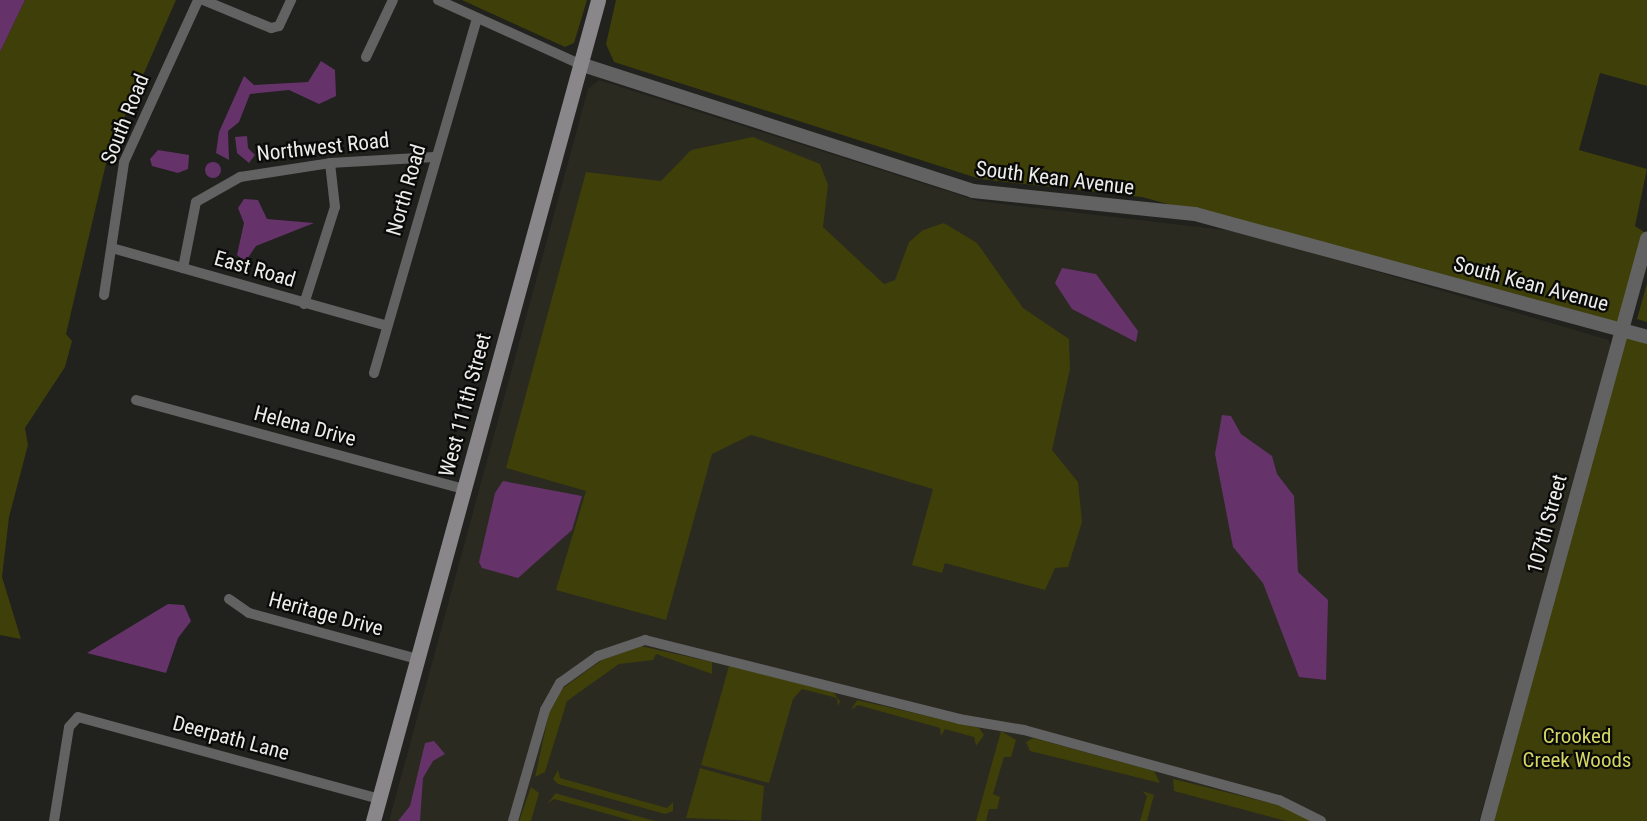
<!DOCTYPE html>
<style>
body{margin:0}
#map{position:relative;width:1647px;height:821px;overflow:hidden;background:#21211d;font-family:"Roboto Condensed",sans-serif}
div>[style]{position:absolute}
.built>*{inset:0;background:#2a2a20}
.green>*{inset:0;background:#3f3f09}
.water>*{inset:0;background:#65336a}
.round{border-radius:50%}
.minor>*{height:10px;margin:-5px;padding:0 5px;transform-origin:5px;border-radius:5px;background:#636263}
.tertiary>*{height:14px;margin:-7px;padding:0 7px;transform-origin:7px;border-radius:7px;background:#636263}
.secondary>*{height:15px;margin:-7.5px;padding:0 7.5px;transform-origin:7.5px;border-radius:7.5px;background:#898789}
span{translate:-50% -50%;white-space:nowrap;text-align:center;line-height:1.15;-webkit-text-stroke:4.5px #0a0a09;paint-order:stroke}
.street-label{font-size:21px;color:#ecedea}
.park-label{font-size:21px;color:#d5d665}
</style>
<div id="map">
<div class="built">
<i style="clip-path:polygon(599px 80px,978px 201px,1242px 232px,1609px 340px,1611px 349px,1479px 821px,389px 821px,588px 89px)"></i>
</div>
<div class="green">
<i style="clip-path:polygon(25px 0,176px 0,108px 155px,66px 334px,72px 341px,65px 367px,25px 428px,28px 445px,9px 517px,2px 577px,21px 639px,0 635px,0 52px)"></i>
<i style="clip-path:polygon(462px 0,587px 0,574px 43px,565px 47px)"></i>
<i style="clip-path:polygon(616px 0,1647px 0,1647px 86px,1600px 73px,1579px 150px,1647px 169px,1635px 226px,1647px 234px,1622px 327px,1647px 335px,1647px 821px,1485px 821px,1621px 328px,1142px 197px,980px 179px,614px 62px,606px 44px)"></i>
<i style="clip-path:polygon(753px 137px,820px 164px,828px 185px,823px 227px,884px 284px,895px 280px,909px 242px,923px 230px,944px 223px,977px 243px,1023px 308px,1069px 339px,1070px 369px,1052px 450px,1078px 482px,1082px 522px,1068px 567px,1055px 568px,1045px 590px,945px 563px,942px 573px,912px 565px,933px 489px,751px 435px,712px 454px,666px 620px,556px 590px,586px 491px,506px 468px,586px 172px,661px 181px,691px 150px)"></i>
<i style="clip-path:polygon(1647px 283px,1647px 322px,1637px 319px)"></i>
<i style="clip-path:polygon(640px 646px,712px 662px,712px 674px,656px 654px,653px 660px,619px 664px,567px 701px,545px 772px,535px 777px,549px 713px,563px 688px,602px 660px)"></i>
<i style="clip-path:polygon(729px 666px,833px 692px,840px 701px,838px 707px,837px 698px,802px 689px,793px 699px,769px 783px,701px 765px)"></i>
<i style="clip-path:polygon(857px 700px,979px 728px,984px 735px,976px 746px,974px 737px,945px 729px,941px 736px,940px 728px,858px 705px,851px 710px)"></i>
<i style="clip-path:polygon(1001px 731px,1016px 740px,1011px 757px,1004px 757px,993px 794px,1000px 797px,997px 809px,989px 809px,986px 821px,976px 821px)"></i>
<i style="clip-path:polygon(1033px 738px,1154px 771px,1160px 783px,1030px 751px,1026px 742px)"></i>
<i style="clip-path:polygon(700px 768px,764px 786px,761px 821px,686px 818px)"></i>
<i style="clip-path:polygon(558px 770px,560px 778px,667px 808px,673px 802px,673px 811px,665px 814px,558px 784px,553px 779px)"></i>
<i style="clip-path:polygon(1173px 779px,1286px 807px,1313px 821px,1286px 821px,1174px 791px)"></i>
<i style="clip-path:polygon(531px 787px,539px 793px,531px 821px,519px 821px)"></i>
<i style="clip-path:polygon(1142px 791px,1154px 795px,1147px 821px,1140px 821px,1147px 796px)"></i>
<i style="clip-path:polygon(556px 793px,558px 794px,655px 821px,633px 821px,554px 799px,547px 804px)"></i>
</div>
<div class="water">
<i style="clip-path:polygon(0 0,25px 0,0 52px)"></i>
<i style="clip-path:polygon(321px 61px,335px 70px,336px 96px,319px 104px,289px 90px,250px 94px,239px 122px,228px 131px,229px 160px,216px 153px,219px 132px,244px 76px,254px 85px,308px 82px)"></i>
<i style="clip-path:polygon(247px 136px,248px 148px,255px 155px,249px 163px,237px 153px,235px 137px)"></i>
<i style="clip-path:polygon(158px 150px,189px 155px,188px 169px,178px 173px,152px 166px,150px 159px)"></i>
<i class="round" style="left:205px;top:162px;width:16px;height:16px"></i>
<i style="clip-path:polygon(244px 199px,258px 200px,267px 219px,314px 223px,256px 246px,245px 262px,237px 255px,244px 223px,238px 208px)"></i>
<i style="clip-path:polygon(1062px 268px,1096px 274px,1138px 331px,1136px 342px,1072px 309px,1055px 283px)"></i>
<i style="clip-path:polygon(1222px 415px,1231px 416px,1241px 434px,1272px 456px,1277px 474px,1294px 496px,1298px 572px,1328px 600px,1326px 680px,1299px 677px,1263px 583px,1233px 547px,1215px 454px)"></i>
<i style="clip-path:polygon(503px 481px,582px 496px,572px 530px,518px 578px,482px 568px,479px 562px,495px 493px)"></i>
<i style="clip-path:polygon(168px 604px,184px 605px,191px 621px,178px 638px,166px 673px,87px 653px)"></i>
<i style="clip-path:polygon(434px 741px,445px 754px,433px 761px,423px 778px,420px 821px,398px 821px,410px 806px,425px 743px)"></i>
</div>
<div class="minor">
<i style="left:203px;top:0;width:74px;rotate:22.4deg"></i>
<i style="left:271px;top:28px;width:8px;rotate:-14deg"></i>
<i style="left:279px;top:26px;width:29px;rotate:-65deg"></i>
<i style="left:438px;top:0;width:156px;rotate:24.3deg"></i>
<i style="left:366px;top:57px;width:63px;rotate:-64.7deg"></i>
<i style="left:112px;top:248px;width:286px;rotate:15.8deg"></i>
<i style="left:183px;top:268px;width:67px;rotate:-78.9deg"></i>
<i style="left:196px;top:202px;width:51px;rotate:-29.6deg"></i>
<i style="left:240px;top:177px;width:91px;rotate:-8.8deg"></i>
<i style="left:330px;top:163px;width:105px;rotate:-3.3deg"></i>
<i style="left:104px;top:295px;width:134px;rotate:-81.4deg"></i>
<i style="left:124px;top:162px;width:178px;rotate:-65.4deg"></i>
<i style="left:304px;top:304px;width:102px;rotate:-72.3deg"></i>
<i style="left:335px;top:207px;width:44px;rotate:-96.5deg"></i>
<i style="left:374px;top:373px;width:369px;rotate:-73.8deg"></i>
<i style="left:136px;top:400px;width:340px;rotate:15.2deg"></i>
<i style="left:229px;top:599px;width:24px;rotate:35deg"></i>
<i style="left:249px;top:613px;width:174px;rotate:15.3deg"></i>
<i style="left:54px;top:821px;width:95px;rotate:-80.9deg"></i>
<i style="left:69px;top:727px;width:13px;rotate:-48deg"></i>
<i style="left:78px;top:717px;width:312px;rotate:15.2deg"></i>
<i style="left:513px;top:821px;width:116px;rotate:-73.9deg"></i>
<i style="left:545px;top:710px;width:31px;rotate:-61deg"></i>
<i style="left:560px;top:683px;width:47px;rotate:-35.4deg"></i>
<i style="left:598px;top:656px;width:50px;rotate:-18.8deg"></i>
<i style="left:645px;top:640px;width:324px;rotate:14.1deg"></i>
<i style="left:959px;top:719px;width:66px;rotate:9.6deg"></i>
<i style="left:1024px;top:730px;width:264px;rotate:15.4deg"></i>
<i style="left:1279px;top:800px;width:47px;rotate:26.6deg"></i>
</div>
<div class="tertiary">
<i style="left:580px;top:64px;width:413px;rotate:17.9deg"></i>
<i style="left:973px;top:191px;width:223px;rotate:5.9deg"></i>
<i style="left:1195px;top:214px;width:468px;rotate:15.2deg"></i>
<i style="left:1487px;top:821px;width:604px;rotate:-74.63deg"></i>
</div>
<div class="secondary">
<i style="left:373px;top:821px;width:851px;rotate:-74.67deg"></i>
</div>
<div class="street-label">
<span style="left:125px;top:119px;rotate:-68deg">South Road</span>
<span style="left:323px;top:147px;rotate:-6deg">Northwest Road</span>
<span style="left:1055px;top:178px;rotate:7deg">South Kean Avenue</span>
<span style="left:406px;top:190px;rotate:-74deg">North Road</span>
<span style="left:255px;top:269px;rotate:16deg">East Road</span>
<span style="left:1531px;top:284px;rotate:15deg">South Kean Avenue</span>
<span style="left:465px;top:405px;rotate:-75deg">West 111th Street</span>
<span style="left:305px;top:426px;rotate:15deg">Helena Drive</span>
<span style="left:1547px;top:524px;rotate:-75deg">107th Street</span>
<span style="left:326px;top:614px;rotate:15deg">Heritage Drive</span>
<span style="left:231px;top:738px;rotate:15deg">Deerpath Lane</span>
</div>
<div class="park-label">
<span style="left:1577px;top:748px">Crooked<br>Creek Woods</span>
</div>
</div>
